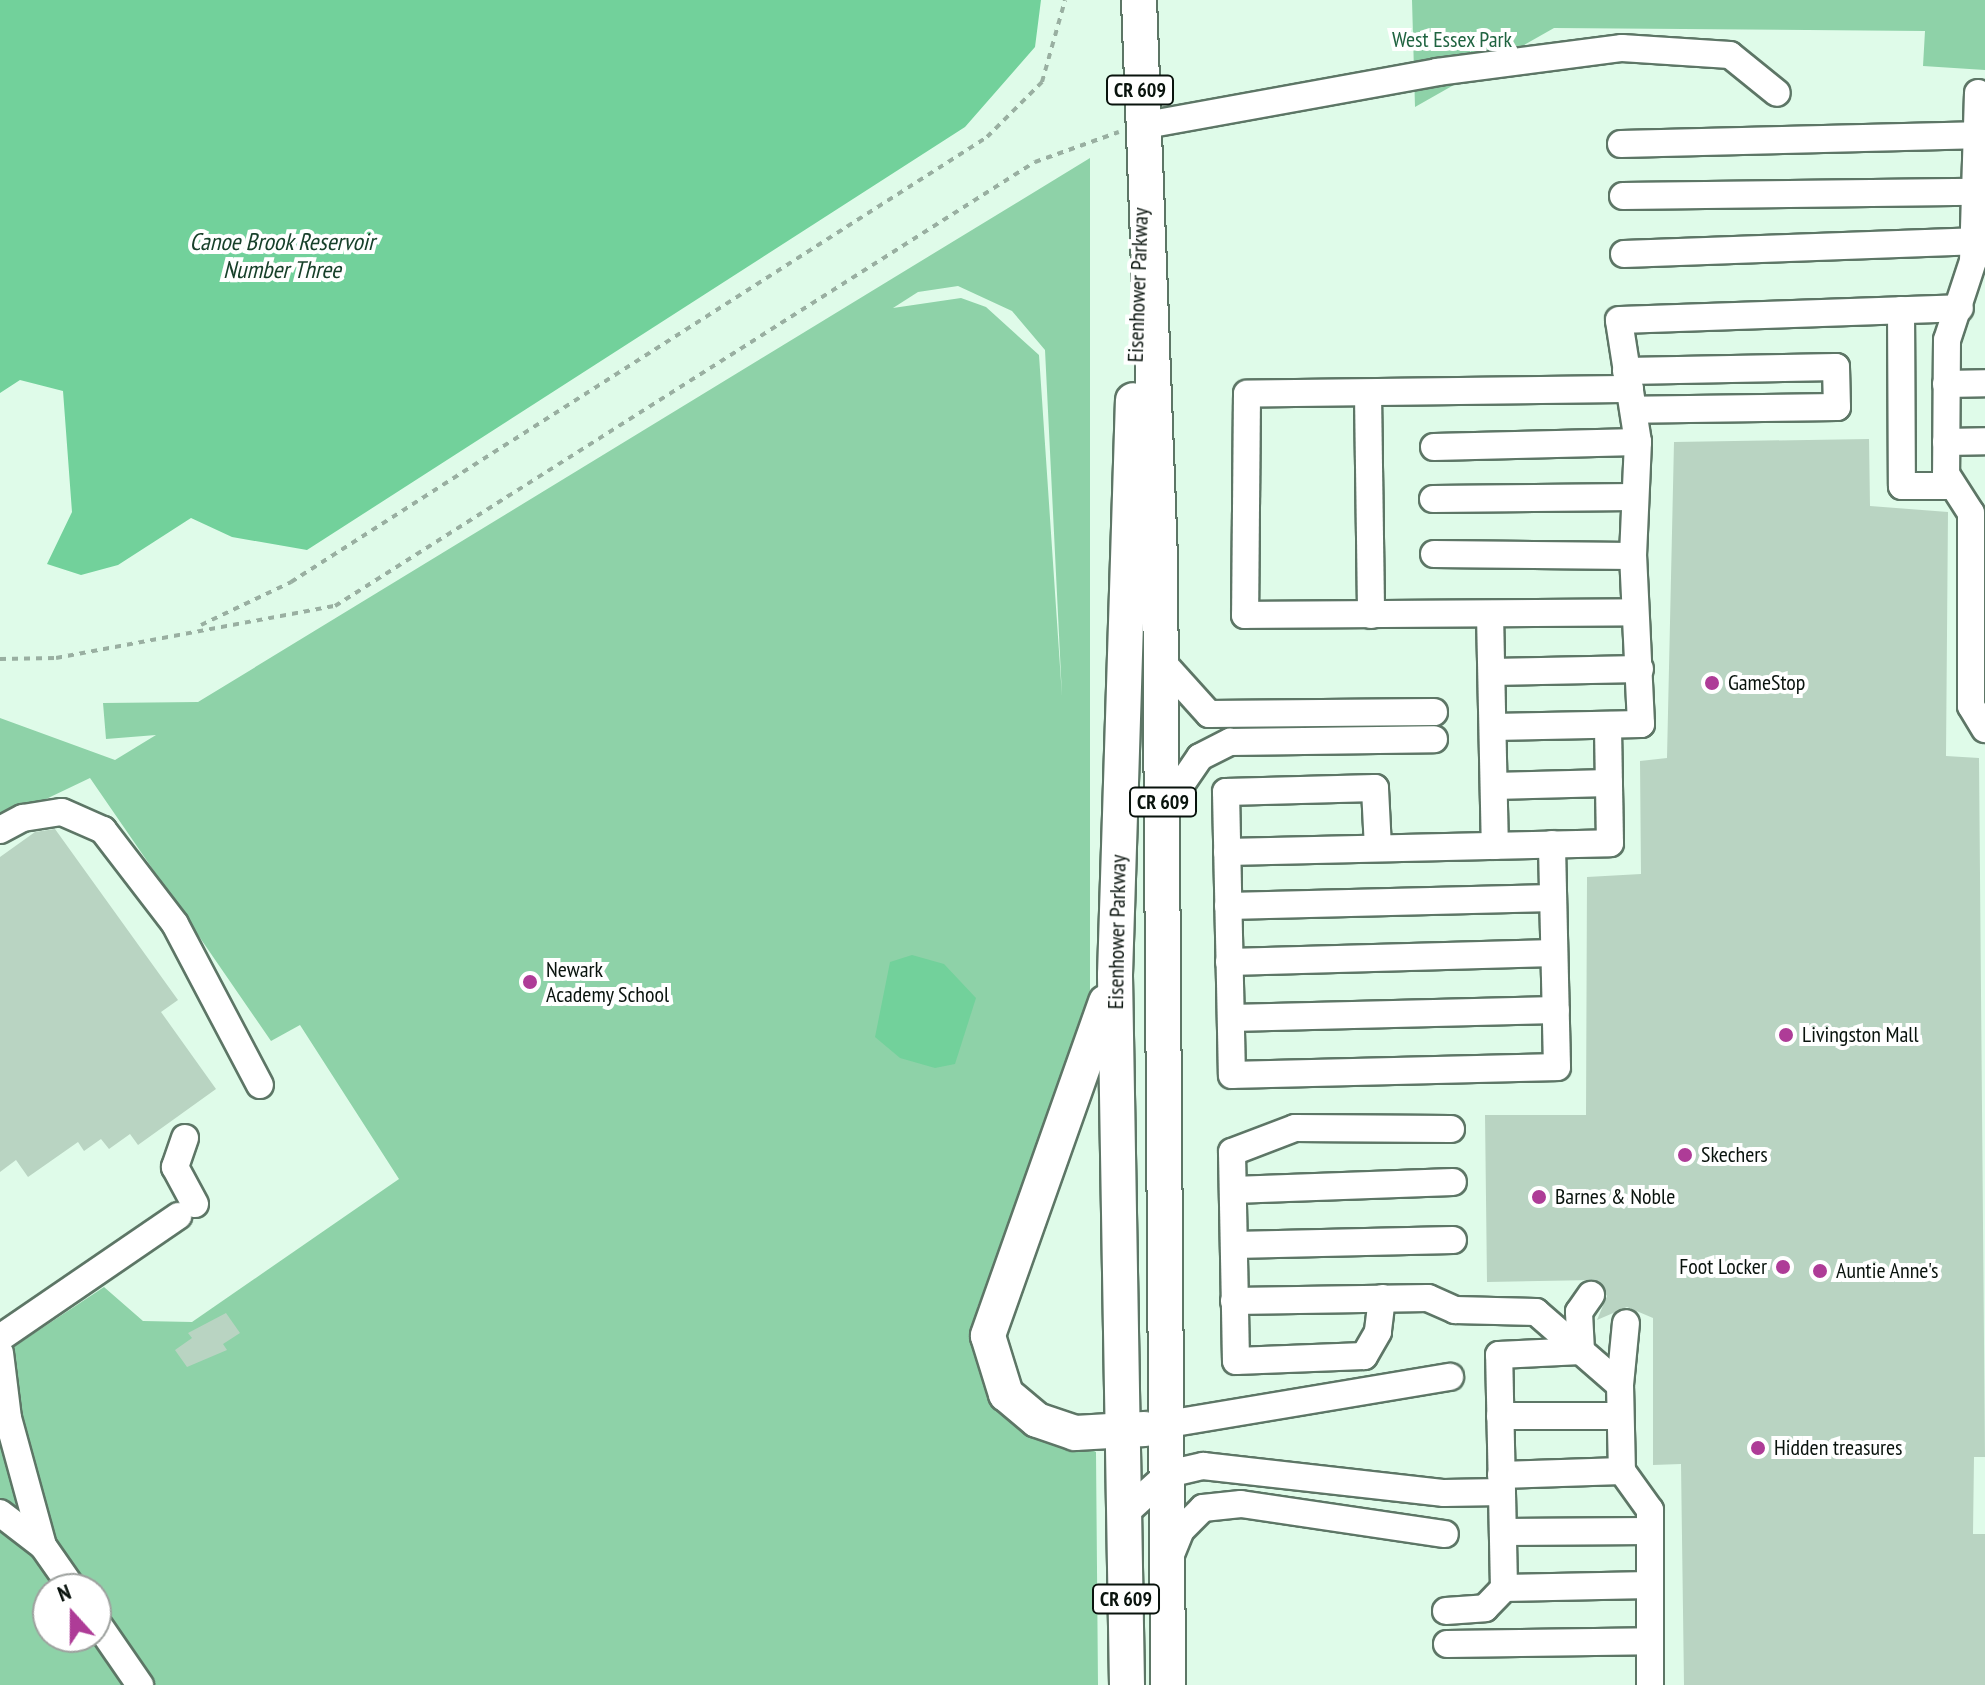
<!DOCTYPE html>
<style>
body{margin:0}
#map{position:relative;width:1985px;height:1685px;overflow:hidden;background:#dffbe9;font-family:"PT Sans Narrow",sans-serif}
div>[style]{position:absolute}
.green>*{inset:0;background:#8ed2a8}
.water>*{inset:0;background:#72d19b}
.building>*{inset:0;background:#b9d4c2}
.path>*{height:4px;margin-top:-2px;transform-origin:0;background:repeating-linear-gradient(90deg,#99afa1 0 6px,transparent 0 12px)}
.roads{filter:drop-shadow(2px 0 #5d7666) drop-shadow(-2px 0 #5d7666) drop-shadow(0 2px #5d7666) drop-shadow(0 -2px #5d7666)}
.minor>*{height:26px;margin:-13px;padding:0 13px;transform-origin:13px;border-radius:13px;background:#fff}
.major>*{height:34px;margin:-17px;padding:0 17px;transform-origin:17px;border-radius:17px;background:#fff}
.dots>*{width:22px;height:22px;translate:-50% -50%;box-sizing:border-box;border:4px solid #fff;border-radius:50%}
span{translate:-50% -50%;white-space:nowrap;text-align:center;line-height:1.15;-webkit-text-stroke:8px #fff;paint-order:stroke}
.shield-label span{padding:2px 6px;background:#fff;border:2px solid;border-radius:6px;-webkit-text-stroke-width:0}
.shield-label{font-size:20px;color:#09130d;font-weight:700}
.park-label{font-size:22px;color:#206441}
.street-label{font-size:22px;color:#09130d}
.poi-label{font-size:22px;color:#09130d}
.left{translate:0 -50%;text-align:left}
.right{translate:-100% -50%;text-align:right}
.water-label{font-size:24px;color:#17402a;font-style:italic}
.north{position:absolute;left:32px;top:1573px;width:80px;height:80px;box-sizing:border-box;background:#fff;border:2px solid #9da19e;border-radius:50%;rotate:339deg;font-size:22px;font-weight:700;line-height:32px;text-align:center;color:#09130d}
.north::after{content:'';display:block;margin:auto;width:28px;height:36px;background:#ae3c97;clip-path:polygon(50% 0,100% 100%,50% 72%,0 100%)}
</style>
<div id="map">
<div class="green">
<i style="clip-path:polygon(1412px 0,1985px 0,1985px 70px,1923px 66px,1925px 31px,1554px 28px,1415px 107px)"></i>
<i style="clip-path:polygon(evenodd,1090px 158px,1090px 994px,1066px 1080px,977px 1308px,995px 1403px,1096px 1452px,1098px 1685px,0 1685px,0 1356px,104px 1287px,143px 1321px,192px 1322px,399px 1179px,300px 1025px,271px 1041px,90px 778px,0 821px,0 718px,115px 760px,156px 735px,106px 739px,103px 703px,198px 702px,1090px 158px,958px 286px,1012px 311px,1045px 350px,1062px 696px,1039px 355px,986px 307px,961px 298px,893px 308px,918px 292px,958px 286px,1090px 158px,48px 1589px,96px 1589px,96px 1637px,48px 1637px,48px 1589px)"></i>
</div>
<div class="water">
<i style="clip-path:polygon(0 0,1041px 0,1035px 47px,965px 127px,307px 550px,232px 537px,191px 518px,118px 565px,81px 575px,47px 564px,72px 512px,63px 391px,20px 380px,0 393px)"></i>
<i style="clip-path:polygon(912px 955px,944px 964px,976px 998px,955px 1064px,935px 1068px,900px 1058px,875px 1037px,890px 962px)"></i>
</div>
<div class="building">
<i style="clip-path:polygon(1869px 439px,1870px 506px,1948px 512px,1946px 756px,1979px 758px,1985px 1457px,1974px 1457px,1973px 1534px,1985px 1534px,1985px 1685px,1684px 1685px,1681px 1464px,1653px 1465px,1653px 1318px,1627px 1307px,1597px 1320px,1607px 1296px,1596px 1280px,1487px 1282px,1485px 1115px,1586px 1115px,1587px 877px,1641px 874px,1640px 761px,1667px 758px,1674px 442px)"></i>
<i style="clip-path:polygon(55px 829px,178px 1000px,161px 1012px,216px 1089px,138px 1145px,130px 1134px,109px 1149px,101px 1139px,84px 1151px,78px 1142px,28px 1177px,16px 1160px,0 1172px,0 857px,35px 832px)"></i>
<i style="clip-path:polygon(226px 1313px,240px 1333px,223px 1344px,227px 1350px,187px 1367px,175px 1350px,192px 1338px,188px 1333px)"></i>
</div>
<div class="path">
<i style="left:201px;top:625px;width:100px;rotate:-25.5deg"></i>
<i style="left:291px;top:582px;width:826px;rotate:-32.59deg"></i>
<i style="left:987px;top:137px;width:78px;rotate:-45deg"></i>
<i style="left:1042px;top:82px;width:85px;rotate:-74.3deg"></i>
<i style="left:0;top:659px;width:56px;rotate:-1deg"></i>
<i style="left:56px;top:658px;width:284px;rotate:-10.6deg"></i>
<i style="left:335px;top:606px;width:829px;rotate:-32.39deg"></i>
<i style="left:1035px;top:162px;width:89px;rotate:-19.7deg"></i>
</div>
<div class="roads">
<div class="minor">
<i style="left:1978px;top:93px;width:168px;rotate:91.7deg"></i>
<i style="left:1973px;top:261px;width:83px;rotate:108.2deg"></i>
<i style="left:1947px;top:340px;width:134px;rotate:90.4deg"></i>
<i style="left:1946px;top:474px;width:46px;rotate:57.3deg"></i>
<i style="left:1971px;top:513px;width:193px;rotate:90deg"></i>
<i style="left:1971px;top:706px;width:27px;rotate:59deg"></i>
<i style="left:1141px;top:126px;width:301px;rotate:-10.3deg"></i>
<i style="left:1437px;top:72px;width:187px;rotate:-7.4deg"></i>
<i style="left:1622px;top:48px;width:108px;rotate:3.7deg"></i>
<i style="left:1730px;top:55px;width:60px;rotate:39deg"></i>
<i style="left:1621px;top:144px;width:364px;rotate:-1.4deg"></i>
<i style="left:1623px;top:196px;width:352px;rotate:-0.7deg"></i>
<i style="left:1624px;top:254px;width:350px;rotate:-2.1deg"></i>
<i style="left:1901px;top:310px;width:176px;rotate:89.7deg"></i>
<i style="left:1902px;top:486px;width:48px"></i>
<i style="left:1626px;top:371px;width:210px;rotate:-1.1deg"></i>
<i style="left:1836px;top:367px;width:40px;rotate:88.6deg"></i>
<i style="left:1837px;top:407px;width:203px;rotate:179.2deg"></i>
<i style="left:1946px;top:384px;width:39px;rotate:-1deg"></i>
<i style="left:1630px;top:389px;width:383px;rotate:179.3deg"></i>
<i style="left:1247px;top:394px;width:221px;rotate:90.5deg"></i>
<i style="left:1245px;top:615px;width:390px;rotate:-0.4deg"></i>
<i style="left:1368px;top:394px;width:221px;rotate:89.2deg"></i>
<i style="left:1946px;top:442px;width:39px;rotate:-1deg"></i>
<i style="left:1434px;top:447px;width:204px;rotate:-1.4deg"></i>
<i style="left:1433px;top:499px;width:202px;rotate:-0.6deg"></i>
<i style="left:1434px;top:554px;width:199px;rotate:0.6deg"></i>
<i style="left:1490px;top:614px;width:232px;rotate:88.8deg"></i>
<i style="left:1162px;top:662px;width:70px;rotate:47.9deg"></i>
<i style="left:1209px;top:714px;width:225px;rotate:-0.5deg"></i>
<i style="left:1492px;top:672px;width:148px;rotate:-1.2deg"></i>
<i style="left:1493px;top:727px;width:148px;rotate:-1.2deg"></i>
<i style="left:1641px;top:724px;width:168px;rotate:-92.7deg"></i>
<i style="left:1633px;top:556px;width:114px;rotate:-87.5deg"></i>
<i style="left:1638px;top:442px;width:123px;rotate:-98.9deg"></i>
<i style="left:1619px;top:320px;width:341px;rotate:-2deg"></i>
<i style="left:1494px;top:786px;width:115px;rotate:-1.5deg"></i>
<i style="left:1163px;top:811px;width:65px;rotate:-55.6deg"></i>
<i style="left:1200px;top:757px;width:34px;rotate:-27deg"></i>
<i style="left:1230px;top:742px;width:204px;rotate:-0.8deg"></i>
<i style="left:0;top:830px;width:26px;rotate:-28deg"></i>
<i style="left:23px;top:818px;width:39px;rotate:-9deg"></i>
<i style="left:62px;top:812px;width:45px;rotate:23.7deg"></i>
<i style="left:103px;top:830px;width:118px;rotate:52.5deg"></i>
<i style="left:175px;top:924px;width:182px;rotate:62.2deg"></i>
<i style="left:1378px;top:848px;width:60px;rotate:-92.9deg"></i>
<i style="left:1375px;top:788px;width:149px;rotate:178.5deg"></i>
<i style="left:1226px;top:792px;width:283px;rotate:88.8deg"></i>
<i style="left:1232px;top:1075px;width:325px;rotate:-1.4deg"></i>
<i style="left:1557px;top:1067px;width:223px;rotate:-91.3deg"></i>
<i style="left:1227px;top:852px;width:383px;rotate:-1.3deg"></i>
<i style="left:1610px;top:843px;width:118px;rotate:-91deg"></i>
<i style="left:1228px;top:906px;width:325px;rotate:-1.4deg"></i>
<i style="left:1229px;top:962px;width:325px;rotate:-1.6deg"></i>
<i style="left:1231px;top:1018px;width:325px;rotate:-1.4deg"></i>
<i style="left:185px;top:1138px;width:31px;rotate:109deg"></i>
<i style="left:175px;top:1167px;width:42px;rotate:61.6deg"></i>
<i style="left:1233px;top:1190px;width:220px;rotate:-2.1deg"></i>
<i style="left:1234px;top:1245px;width:219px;rotate:-1.3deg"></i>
<i style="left:1382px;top:1298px;width:34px;rotate:97deg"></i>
<i style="left:1378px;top:1332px;width:28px;rotate:120deg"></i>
<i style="left:1364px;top:1356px;width:128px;rotate:177.8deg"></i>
<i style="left:1236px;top:1361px;width:209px;rotate:-91.1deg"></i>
<i style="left:1232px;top:1152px;width:67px;rotate:-20.9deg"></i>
<i style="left:1295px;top:1128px;width:156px;rotate:0.4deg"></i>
<i style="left:1234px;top:1301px;width:194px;rotate:-0.9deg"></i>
<i style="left:1428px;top:1298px;width:30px;rotate:24deg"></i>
<i style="left:1455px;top:1310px;width:81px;rotate:1.4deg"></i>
<i style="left:1536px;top:1312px;width:111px;rotate:41deg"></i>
<i style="left:1620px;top:1385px;width:86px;rotate:88.7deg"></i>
<i style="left:1622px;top:1471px;width:48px;rotate:54.3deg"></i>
<i style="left:1650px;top:1510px;width:175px;rotate:90deg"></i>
<i style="left:0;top:1338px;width:216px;rotate:-34.4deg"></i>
<i style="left:0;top:1353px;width:65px;rotate:83deg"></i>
<i style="left:8px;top:1418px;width:133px;rotate:74.7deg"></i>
<i style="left:1620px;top:1385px;width:62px;rotate:-84.5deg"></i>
<i style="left:1500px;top:1416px;width:120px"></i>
<i style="left:1168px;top:1424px;width:286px;rotate:-9.5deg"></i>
<i style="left:1501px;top:1475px;width:121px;rotate:-1.9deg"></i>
<i style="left:0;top:1513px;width:54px;rotate:37.5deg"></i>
<i style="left:43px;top:1546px;width:52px;rotate:55.1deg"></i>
<i style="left:1125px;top:1513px;width:58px;rotate:-42.2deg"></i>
<i style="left:1168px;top:1474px;width:36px;rotate:-13deg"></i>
<i style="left:1203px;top:1466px;width:243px;rotate:6.4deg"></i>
<i style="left:1444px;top:1493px;width:58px;rotate:-1deg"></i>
<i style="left:1503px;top:1532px;width:147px;rotate:-0.4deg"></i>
<i style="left:1170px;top:1557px;width:29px;rotate:-68deg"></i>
<i style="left:1181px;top:1530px;width:31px;rotate:-45deg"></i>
<i style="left:1203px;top:1508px;width:38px;rotate:-6deg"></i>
<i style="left:1241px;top:1504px;width:206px;rotate:8.4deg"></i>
<i style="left:1504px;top:1588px;width:146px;rotate:-1.2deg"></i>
<i style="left:1446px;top:1611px;width:39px;rotate:-4deg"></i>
<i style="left:1485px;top:1608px;width:28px;rotate:-46deg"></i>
<i style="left:1504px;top:1588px;width:233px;rotate:-91.2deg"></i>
<i style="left:1499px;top:1355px;width:82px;rotate:-2.8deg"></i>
<i style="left:1581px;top:1351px;width:39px;rotate:-93deg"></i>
<i style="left:1579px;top:1312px;width:21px;rotate:-55deg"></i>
<i style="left:96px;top:1621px;width:78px;rotate:55.5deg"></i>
<i style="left:1447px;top:1644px;width:203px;rotate:-0.8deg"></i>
</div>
<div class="major">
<i style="left:1139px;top:0;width:560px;rotate:87.85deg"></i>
<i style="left:1160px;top:560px;width:1125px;rotate:89.59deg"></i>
<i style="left:1106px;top:1002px;width:354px;rotate:109.5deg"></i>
<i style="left:988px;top:1336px;width:61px;rotate:72.8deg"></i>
<i style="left:1006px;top:1394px;width:40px;rotate:40deg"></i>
<i style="left:1037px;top:1420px;width:40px;rotate:18.9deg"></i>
<i style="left:1075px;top:1433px;width:70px;rotate:-3.3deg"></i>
<i style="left:1127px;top:1685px;width:710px;rotate:-90.97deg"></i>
<i style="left:1115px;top:975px;width:575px;rotate:-88.21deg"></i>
</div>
</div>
<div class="dots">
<i style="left:1712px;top:683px;background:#ae3c97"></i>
<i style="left:530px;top:982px;background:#ae3c97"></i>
<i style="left:1786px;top:1035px;background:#ae3c97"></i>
<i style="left:1685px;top:1155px;background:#ae3c97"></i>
<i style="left:1539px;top:1197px;background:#ae3c97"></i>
<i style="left:1783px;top:1267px;background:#ae3c97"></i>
<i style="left:1820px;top:1271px;background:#ae3c97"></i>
<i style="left:1758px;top:1448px;background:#ae3c97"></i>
</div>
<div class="shield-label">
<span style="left:1140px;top:90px">CR 609</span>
<span style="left:1163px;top:802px">CR 609</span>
<span style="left:1126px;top:1599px">CR 609</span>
</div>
<div class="park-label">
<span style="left:1452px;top:40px">West Essex Park</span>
</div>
<div class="street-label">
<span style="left:1138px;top:285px;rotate:-88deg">Eisenhower Parkway</span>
<span style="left:1117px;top:932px;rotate:-89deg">Eisenhower Parkway</span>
</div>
<div class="poi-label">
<span class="left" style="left:1728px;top:683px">GameStop</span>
<span class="left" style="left:546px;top:982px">Newark<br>Academy School</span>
<span class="left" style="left:1802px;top:1035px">Livingston Mall</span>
<span class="left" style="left:1701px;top:1155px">Skechers</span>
<span class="left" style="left:1555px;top:1197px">Barnes &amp; Noble</span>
<span class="right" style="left:1767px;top:1267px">Foot Locker</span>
<span class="left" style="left:1836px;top:1271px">Auntie Anne's</span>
<span class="left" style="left:1774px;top:1448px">Hidden treasures</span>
</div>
<div class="water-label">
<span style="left:282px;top:256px">Canoe Brook Reservoir<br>Number Three</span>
</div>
<div class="north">N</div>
</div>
